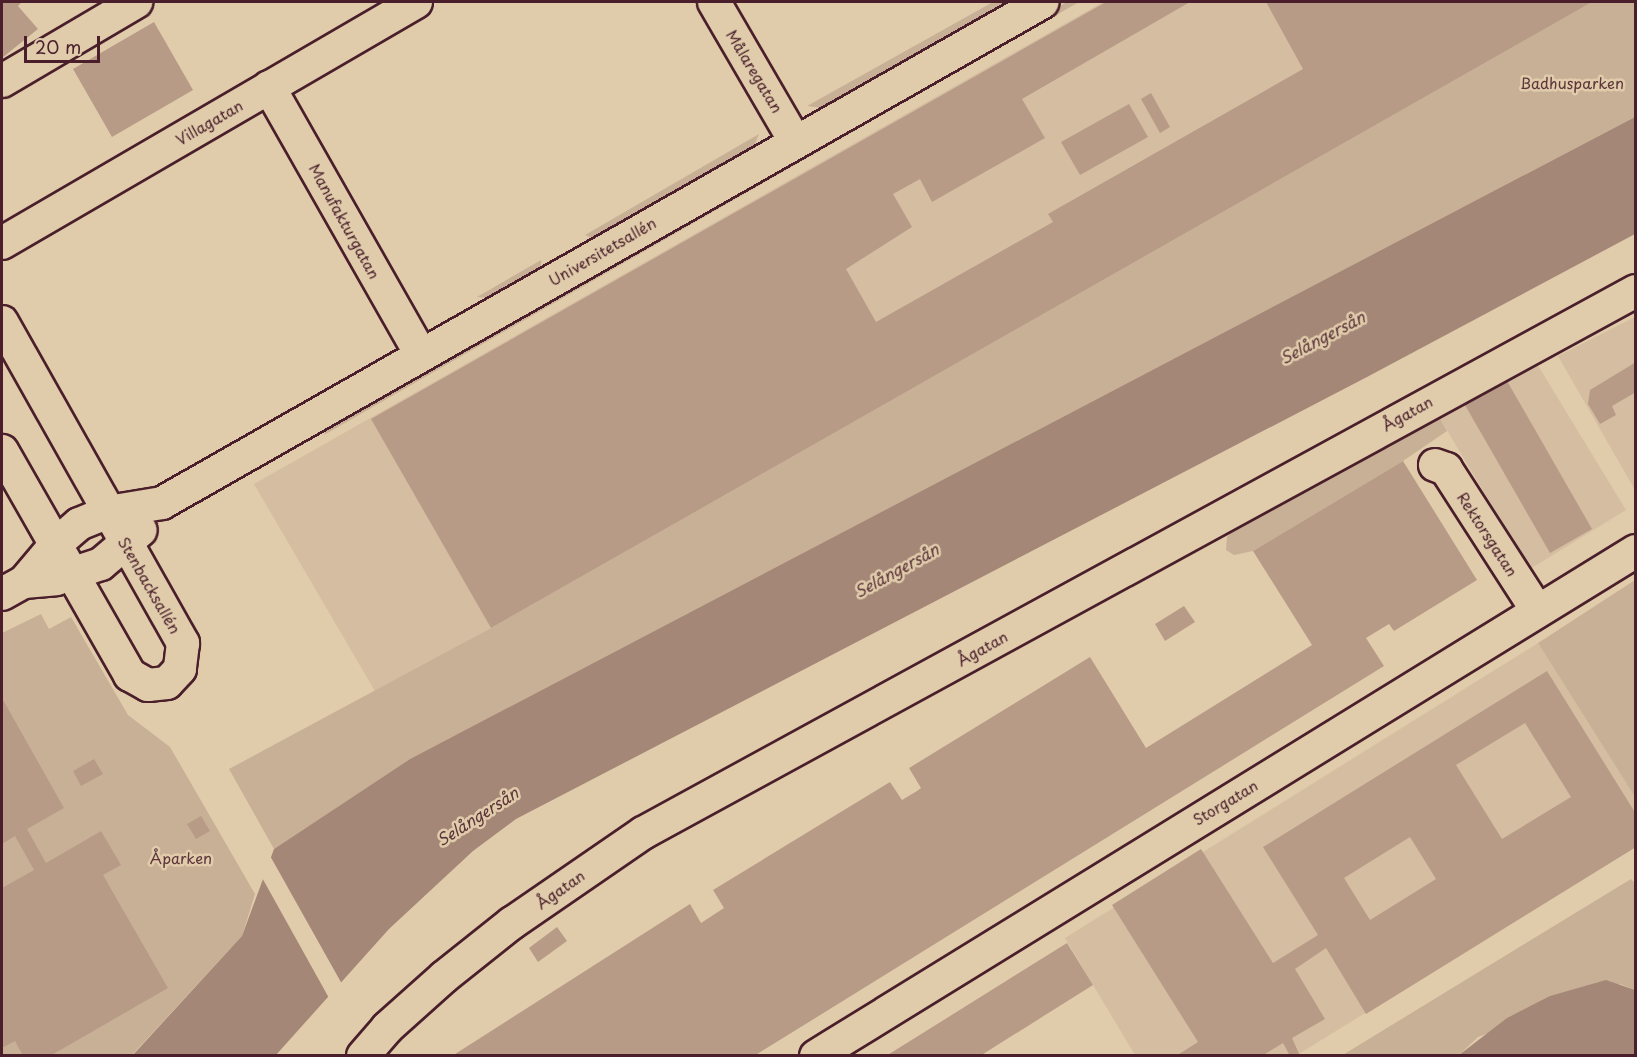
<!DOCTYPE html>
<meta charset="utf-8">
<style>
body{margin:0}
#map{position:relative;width:1637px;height:1057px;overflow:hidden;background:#e0ccab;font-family:"Playpen Sans",sans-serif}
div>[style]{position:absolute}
.built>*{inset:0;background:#d4bda0}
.green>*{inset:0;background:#c8b096}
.water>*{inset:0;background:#a58778}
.pier>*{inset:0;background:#e0ccab}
.building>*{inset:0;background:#b79b87}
.roads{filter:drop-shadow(2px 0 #4a1f2b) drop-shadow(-2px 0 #4a1f2b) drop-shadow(0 2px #4a1f2b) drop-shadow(0 -2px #4a1f2b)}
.minor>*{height:32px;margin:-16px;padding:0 16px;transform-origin:16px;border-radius:16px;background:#e0ccab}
span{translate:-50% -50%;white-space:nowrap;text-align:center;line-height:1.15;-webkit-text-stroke:5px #e0ccab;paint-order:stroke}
.street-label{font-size:15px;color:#4a1f2b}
.park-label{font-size:15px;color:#5d353b}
.water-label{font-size:16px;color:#5c343a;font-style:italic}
.frame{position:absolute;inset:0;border:3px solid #4a1f2b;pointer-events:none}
.scale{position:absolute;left:24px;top:36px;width:76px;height:27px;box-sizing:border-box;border:3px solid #4a1f2b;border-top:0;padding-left:8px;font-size:18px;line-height:21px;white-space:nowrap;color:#4a1f2b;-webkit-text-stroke:4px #e0ccab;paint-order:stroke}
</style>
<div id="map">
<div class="built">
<i style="clip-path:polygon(1103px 2px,1592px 2px,376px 693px,254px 484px)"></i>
<i style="clip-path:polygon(1635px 317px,1635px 490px,1558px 356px)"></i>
<i style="clip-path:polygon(1537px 364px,1626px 510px,1530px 569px,1439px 417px)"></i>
<i style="clip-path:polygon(1538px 643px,1635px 797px,1635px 847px,1297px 1055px,1135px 1055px,1065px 938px)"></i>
</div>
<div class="green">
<i style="clip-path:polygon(993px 2px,1008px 2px,822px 108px,807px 106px)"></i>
<i style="clip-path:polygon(1067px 2px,1079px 2px,324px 435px,329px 423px)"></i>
<i style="clip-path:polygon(1592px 2px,1635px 2px,1635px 117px,410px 759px,274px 849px,229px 769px,491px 628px)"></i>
<i style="clip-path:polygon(759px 134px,754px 146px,594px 239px,585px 235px)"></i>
<i style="clip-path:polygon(541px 260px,541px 270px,492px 298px,477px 297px)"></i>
<i style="clip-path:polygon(1439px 417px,1447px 431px,1403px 461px,1253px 551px,1234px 555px,1226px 550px,1227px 537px,1236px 526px)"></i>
<i style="clip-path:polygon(1635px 580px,1635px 797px,1538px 643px)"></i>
<i style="clip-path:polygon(41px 614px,49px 629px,71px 617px,128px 715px,170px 747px,255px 894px,242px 936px,132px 1055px,2px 1056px,2px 633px)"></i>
<i style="clip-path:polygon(1631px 879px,1635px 883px,1635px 990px,1620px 984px,1478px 1037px,1459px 1055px,1341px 1056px)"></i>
</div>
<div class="water">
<i style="clip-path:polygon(1635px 117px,1635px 234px,1367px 377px,516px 819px,473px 851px,389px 929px,276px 1055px,132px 1056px,242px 936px,274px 849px,410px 759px)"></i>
<i style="clip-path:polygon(1606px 980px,1635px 990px,1635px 1055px,1459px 1055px,1507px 1018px,1550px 996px)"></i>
</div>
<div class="pier">
<i style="clip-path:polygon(269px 854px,342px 984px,329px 998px,260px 874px)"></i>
</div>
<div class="building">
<i style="clip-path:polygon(2px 2px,22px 2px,18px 6px,38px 29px,2px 58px)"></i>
<i style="clip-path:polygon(1106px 2px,1190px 2px,1022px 99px,1045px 138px,932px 202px,920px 179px,893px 194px,912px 227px,846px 269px,876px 322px,1053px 222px,1048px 214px,1303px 69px,1266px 2px,1592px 2px,491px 628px,371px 419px)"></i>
<i style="clip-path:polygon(154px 22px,193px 90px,112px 137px,73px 69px)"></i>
<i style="clip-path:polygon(1151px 93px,1170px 127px,1160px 133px,1141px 99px)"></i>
<i style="clip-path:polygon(1129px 104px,1148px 137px,1080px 175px,1061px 142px)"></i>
<i style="clip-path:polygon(1636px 362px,1636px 392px,1612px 406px,1616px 415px,1600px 424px,1588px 404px,1590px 390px)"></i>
<i style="clip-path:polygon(1507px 381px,1592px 529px,1550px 553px,1465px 405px)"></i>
<i style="clip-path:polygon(1403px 461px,1477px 580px,1394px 631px,1389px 624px,1366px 638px,1384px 666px,754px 1056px,452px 1056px,690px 904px,701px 923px,724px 908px,713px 890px,890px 782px,902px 800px,917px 791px,921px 788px,909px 768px,1090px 657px,1146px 748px,1312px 645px,1253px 551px)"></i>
<i style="clip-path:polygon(1184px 606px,1195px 622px,1165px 641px,1155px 624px)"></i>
<i style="clip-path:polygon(evenodd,1547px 671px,1636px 814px,1636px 847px,1366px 1014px,1326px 948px,1295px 969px,1325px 1019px,1292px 1038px,1300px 1056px,1290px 1056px,1283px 1043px,1262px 1056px,1176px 1056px,1198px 1042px,1112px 905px,1201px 849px,1273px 963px,1318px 935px,1263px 847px,1547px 671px,1525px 723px,1571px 797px,1502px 839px,1456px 765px,1525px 723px,1547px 671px,1410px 837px,1436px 879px,1370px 920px,1344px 878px,1410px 837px)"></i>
<i style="clip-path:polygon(2px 698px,64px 808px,27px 829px,46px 863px,101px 831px,121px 865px,103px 875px,168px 988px,50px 1056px,23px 1056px,15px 1041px,2px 1048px,2px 888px,34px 870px,15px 836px,2px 844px)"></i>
<i style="clip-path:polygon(94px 759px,103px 774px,81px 786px,73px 771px)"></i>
<i style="clip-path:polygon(201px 816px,210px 831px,196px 839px,187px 824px)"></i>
<i style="clip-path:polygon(557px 927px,567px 941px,538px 962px,529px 948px)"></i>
<i style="clip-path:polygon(1067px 943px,1093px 985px,980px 1056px,886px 1056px)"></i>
</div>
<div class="roads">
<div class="minor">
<i style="left:714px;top:2px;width:161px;rotate:59.8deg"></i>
<i style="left:2px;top:81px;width:156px;rotate:-30.5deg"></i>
<i style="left:269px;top:87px;width:308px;rotate:60.4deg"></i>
<i style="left:2px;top:243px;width:479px;rotate:-30.2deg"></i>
<i style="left:2px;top:322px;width:369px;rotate:60.6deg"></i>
<i style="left:183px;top:643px;width:26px;rotate:97deg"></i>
<i style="left:180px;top:669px;width:19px;rotate:133deg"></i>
<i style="left:167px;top:683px;width:19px;rotate:174deg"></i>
<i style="left:148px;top:685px;width:21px;rotate:-151deg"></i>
<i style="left:130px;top:675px;width:258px;rotate:-119.7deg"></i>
<i style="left:1435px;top:465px;width:12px;rotate:20deg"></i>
<i style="left:1446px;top:469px;width:168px;rotate:57.2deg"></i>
<i style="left:24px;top:582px;width:50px;rotate:-49.9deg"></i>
<i style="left:56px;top:544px;width:30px;rotate:-41deg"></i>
<i style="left:79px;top:524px;width:31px;rotate:-22deg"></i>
<i style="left:108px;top:512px;width:55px;rotate:-9.5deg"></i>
<i style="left:162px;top:503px;width:1013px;rotate:-29.63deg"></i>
<i style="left:2px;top:594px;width:25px;rotate:-29deg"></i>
<i style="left:24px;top:582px;width:32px;rotate:-5deg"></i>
<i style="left:56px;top:579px;width:47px;rotate:-18.4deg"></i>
<i style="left:101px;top:564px;width:52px;rotate:-40.4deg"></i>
<i style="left:363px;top:1056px;width:37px;rotate:-49deg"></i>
<i style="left:387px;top:1028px;width:76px;rotate:-41.8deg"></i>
<i style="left:444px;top:977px;width:87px;rotate:-38.5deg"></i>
<i style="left:512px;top:923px;width:159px;rotate:-34.5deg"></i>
<i style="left:643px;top:833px;width:1131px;rotate:-28.63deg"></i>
<i style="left:816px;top:1056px;width:963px;rotate:-31.63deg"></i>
</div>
</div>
<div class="street-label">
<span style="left:755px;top:71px;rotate:59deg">Målaregatan</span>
<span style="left:209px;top:122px;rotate:-30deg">Villagatan</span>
<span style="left:345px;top:221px;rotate:61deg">Manufakturgatan</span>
<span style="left:602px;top:251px;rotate:-30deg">Universitetsallén</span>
<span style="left:1407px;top:413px;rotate:-29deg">Ågatan</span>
<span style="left:1488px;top:534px;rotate:57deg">Rektorsgatan</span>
<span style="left:150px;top:585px;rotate:60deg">Stenbacksallén</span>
<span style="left:982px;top:648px;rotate:-29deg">Ågatan</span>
<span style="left:1225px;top:802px;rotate:-31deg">Storgatan</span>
<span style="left:560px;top:889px;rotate:-35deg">Ågatan</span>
</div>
<div class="park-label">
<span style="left:1572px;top:83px">Badhusparken</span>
<span style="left:181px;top:858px">Åparken</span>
</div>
<div class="water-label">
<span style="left:1322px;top:337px;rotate:-28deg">Selångersån</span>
<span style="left:896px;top:570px;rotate:-29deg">Selångersån</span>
<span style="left:477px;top:816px;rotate:-33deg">Selångersån</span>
</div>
<div class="frame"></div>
<div class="scale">20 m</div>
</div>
